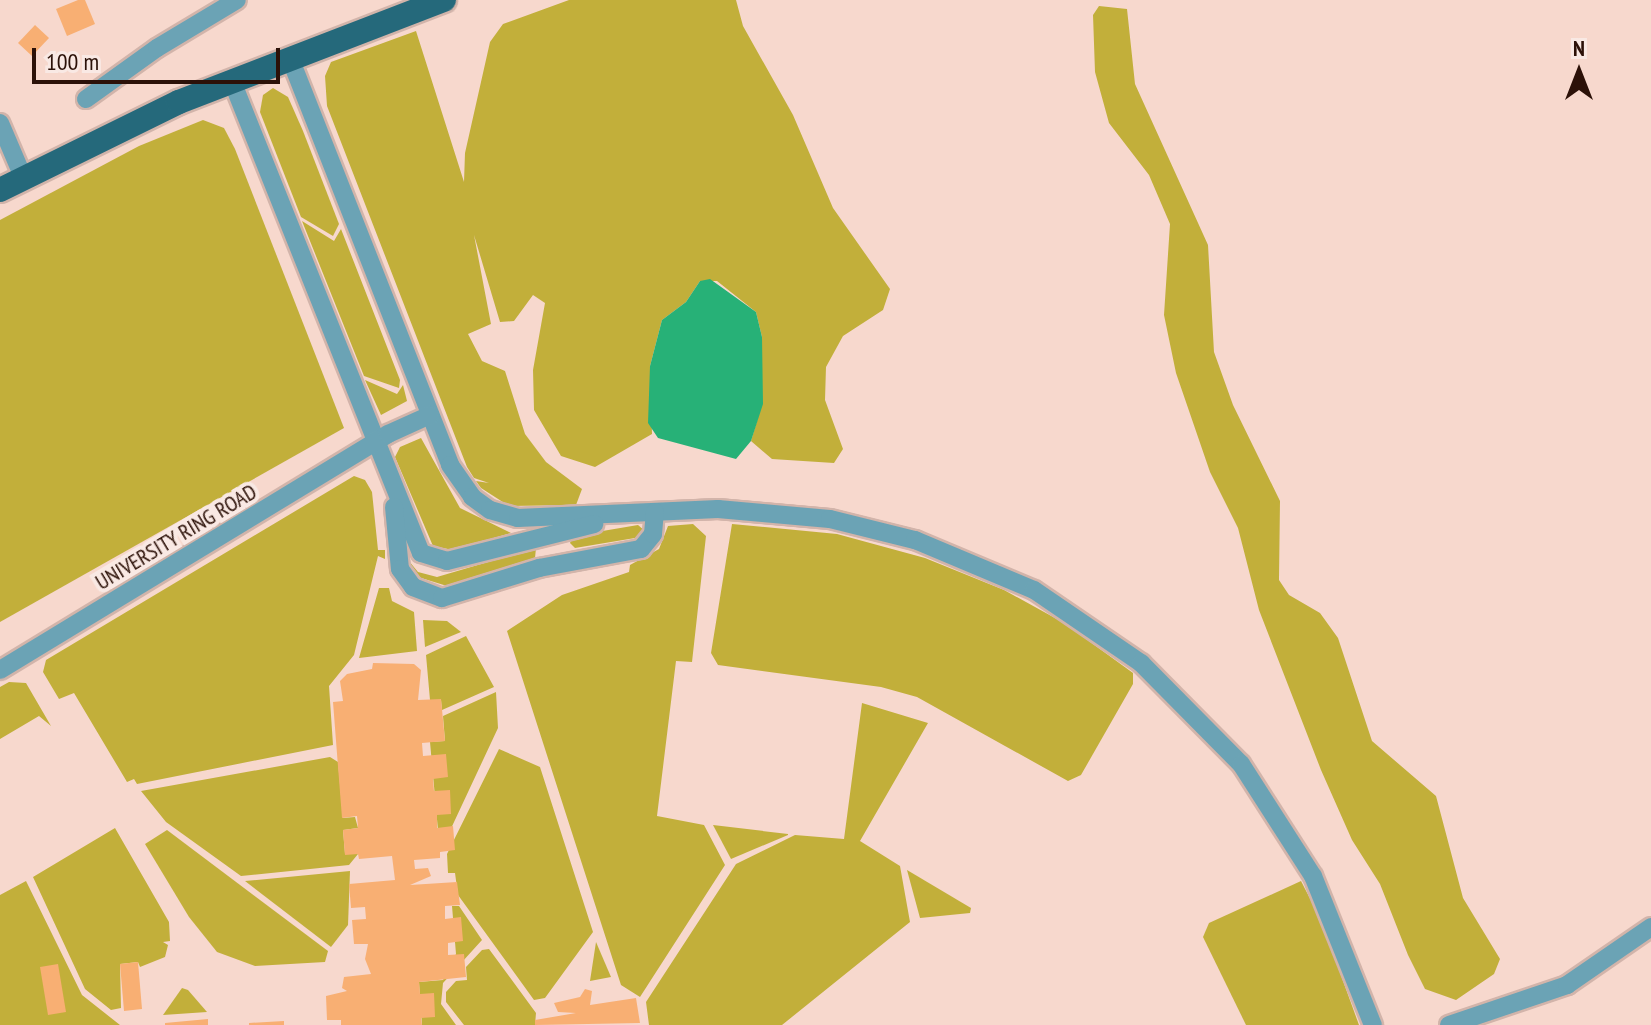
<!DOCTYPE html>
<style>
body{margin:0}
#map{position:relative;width:1651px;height:1025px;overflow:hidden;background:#f7d8cd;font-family:"PT Sans Narrow",sans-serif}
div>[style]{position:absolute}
.green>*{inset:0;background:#c2af3a}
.water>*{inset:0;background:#27b177}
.building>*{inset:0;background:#f8af73}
.roads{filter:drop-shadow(2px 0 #d2b4aa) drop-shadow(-2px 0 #d2b4aa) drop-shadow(0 2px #d2b4aa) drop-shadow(0 -2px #d2b4aa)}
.minor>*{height:18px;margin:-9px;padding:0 9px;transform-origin:9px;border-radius:9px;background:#6ba3b5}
.major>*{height:24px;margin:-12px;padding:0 12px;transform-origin:12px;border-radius:12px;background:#25697b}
span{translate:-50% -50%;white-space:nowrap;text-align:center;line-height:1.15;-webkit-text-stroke:8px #f9e9e4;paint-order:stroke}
.street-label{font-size:22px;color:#2c1108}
.north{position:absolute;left:1539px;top:32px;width:80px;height:80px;-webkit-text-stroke:6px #f9e9e4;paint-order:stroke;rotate:0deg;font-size:22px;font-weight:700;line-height:32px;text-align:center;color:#2c1108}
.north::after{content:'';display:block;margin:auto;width:28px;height:36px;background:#2c1108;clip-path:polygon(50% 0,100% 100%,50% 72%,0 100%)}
.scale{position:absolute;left:32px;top:48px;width:248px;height:36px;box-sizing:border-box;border:4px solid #2c1108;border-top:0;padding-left:10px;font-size:24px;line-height:28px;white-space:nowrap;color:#2c1108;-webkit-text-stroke:6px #f9e9e4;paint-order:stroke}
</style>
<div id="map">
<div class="green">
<i style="clip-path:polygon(569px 0,736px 0,743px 26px,793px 115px,833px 208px,890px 289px,883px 310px,843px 336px,826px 367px,825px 400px,843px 449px,834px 463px,772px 459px,751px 441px,762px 404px,762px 337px,756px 312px,717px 281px,700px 281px,686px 302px,662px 320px,650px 366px,652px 434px,595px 467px,561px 456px,534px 410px,533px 370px,545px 303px,533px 295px,514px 321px,500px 322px,474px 235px,491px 324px,468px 334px,482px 361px,505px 371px,525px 434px,546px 462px,582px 489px,576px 505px,509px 506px,481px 488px,476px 481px,489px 483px,474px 478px,467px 467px,327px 106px,325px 76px,331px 62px,416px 31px,464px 182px,465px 153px,490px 42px,503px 24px)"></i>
<i style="clip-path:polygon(1099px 6px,1127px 9px,1135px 84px,1208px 245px,1214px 352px,1233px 405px,1280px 501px,1279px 580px,1289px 595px,1320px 613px,1338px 638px,1372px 741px,1436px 796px,1463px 898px,1500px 959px,1494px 974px,1456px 1000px,1425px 989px,1408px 955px,1380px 884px,1352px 840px,1321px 770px,1259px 610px,1238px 528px,1210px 472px,1176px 373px,1164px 315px,1170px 224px,1149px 175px,1109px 123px,1095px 72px,1093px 15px)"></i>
<i style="clip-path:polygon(273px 88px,288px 97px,303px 131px,339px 224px,333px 236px,301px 217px,260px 112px,263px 95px)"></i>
<i style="clip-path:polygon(203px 120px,224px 128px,235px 149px,344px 428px,0 622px,0 220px,139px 146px)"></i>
<i style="clip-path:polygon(302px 221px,334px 241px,341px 229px,400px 380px,399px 388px,364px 376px)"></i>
<i style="clip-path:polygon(365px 380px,397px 394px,403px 385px,407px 401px,381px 415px)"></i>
<i style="clip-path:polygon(421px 438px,460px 508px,511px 533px,453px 550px,433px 546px,395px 457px,400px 447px)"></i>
<i style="clip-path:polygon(354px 476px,365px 480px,372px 492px,378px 550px,385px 550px,385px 559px,378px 556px,354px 655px,329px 686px,333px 745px,137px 784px,134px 779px,127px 782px,74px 693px,59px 699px,43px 672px,46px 660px)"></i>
<i style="clip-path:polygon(693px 524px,706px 536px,692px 662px,676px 661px,657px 816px,704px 825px,725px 865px,640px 997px,621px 985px,507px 631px,562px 595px,629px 572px,630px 565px,659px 549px,668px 526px)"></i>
<i style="clip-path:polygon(732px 524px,837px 534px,925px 558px,1004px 590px,1064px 623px,1133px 673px,1133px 684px,1081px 775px,1068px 781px,917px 697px,881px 687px,718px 665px,711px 653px)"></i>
<i style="clip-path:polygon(638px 525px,645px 531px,641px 537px,575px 548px,570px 543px,573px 536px)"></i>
<i style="clip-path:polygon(536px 548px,535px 558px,447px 586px,418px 577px,404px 555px,418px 572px,437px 577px)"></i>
<i style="clip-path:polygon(379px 588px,389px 588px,392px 601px,414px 612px,417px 651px,359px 658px)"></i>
<i style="clip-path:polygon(423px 620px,447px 621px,461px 632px,425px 647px)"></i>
<i style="clip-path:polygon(466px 636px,494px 687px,442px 710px,441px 700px,430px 700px,426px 655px)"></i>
<i style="clip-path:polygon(9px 682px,26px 683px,51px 726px,39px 716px,0 739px,0 687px)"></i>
<i style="clip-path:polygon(496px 692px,498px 728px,440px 852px,430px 742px,445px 741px,443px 716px)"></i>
<i style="clip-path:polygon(862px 703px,928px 723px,860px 841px,900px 866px,910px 922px,782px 1025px,649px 1025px,646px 1002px,736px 864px,795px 835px,844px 839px)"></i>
<i style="clip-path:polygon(499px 749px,540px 767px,593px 932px,545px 998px,534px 1000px,458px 895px,455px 873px,448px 873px,447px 854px)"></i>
<i style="clip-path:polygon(330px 757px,338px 762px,343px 818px,355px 817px,358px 828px,343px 830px,345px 854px,358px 854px,349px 865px,241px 876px,166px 822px,141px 791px)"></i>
<i style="clip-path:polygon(713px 825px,788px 834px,788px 835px,731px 859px)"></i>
<i style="clip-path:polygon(115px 828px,169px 922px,170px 941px,163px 942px,168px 945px,165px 957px,140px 967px,138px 962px,120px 964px,121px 1008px,111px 1010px,85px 989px,33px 877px)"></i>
<i style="clip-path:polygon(167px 830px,328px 951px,325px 962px,255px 966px,217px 952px,189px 917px,145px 844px)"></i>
<i style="clip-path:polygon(907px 870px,971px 908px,970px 913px,920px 918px)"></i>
<i style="clip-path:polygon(350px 871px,348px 925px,331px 947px,245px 881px)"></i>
<i style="clip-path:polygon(26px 881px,82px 995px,120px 1025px,0 1025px,0 895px)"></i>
<i style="clip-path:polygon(1301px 881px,1321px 920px,1359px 1025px,1246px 1025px,1203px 937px,1209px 923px)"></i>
<i style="clip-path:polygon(452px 906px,459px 906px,482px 940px,443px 983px,441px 1004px,456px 1025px,422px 1025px,419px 982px,443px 980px,456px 954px)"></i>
<i style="clip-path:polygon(596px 942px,611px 977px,590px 981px)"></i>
<i style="clip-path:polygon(489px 949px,536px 1013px,535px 1025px,464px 1025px,446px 1002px,446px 992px,456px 981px,467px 980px,466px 967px,482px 950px)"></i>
<i style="clip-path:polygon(182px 988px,188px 990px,207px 1012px,163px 1015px)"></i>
</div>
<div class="water">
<i style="clip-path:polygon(710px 279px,756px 312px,762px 337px,763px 404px,751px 441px,736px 459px,658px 438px,648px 423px,650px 366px,662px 320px,686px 302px,700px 281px)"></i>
</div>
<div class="building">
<i style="clip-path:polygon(78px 0,85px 0,95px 24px,67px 36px,56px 9px)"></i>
<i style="clip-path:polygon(35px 25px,49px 38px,32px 56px,18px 43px)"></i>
<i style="clip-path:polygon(373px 663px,414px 664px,421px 670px,418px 700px,441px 699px,445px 741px,422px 743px,423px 756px,446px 754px,448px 777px,433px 779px,434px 791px,450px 790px,451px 814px,437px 815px,437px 828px,453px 826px,455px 850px,440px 852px,440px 858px,414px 860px,415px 869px,428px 868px,431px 876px,410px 885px,457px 882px,460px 905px,445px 906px,445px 919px,461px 917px,463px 941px,448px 943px,448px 955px,464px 954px,466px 977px,419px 982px,420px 994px,434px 993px,435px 1017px,421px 1018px,422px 1025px,341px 1025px,341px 1020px,327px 1020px,326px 996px,347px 991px,342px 988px,344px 977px,371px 974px,365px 959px,368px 944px,354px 944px,352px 920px,366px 919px,365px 907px,351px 908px,349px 884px,395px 880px,392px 856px,359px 859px,358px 854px,345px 855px,343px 830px,358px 828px,357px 816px,342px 818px,333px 702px,343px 701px,340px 681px,347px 674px,372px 669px)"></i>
<i style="clip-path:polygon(138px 962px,142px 1009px,124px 1011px,120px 964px)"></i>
<i style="clip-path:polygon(58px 964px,66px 1012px,48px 1015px,40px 967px)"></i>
<i style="clip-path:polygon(585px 989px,592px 991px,590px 1005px,636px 998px,640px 1023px,535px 1025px,535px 1020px,576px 1013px,558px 1012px,554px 1003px,580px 997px)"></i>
<i style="clip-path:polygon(208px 1019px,208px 1025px,165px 1025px,165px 1023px)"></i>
<i style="clip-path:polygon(284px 1021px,284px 1025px,249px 1025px,249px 1023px)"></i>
</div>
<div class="roads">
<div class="minor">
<i style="left:290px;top:58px;width:437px;rotate:68.5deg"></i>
<i style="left:450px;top:465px;width:39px;rotate:55deg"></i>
<i style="left:472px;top:497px;width:22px;rotate:36deg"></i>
<i style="left:490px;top:510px;width:29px;rotate:16deg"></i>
<i style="left:518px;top:518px;width:200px;rotate:-2.6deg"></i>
<i style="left:718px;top:509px;width:112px;rotate:5.1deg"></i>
<i style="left:830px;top:519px;width:88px;rotate:13.9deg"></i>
<i style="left:915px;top:540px;width:129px;rotate:22.8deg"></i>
<i style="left:1034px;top:590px;width:130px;rotate:34.3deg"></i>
<i style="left:1141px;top:663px;width:142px;rotate:45.3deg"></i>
<i style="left:1241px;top:764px;width:133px;rotate:57.3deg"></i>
<i style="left:1313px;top:876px;width:161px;rotate:68.1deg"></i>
<i style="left:232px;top:81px;width:508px;rotate:68.18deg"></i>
<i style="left:421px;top:553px;width:27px;rotate:17deg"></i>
<i style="left:447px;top:561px;width:152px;rotate:-14.1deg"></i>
<i style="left:86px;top:99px;width:87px;rotate:-35.7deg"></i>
<i style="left:157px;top:48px;width:93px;rotate:-31deg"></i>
<i style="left:0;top:123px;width:59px;rotate:66.9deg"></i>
<i style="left:394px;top:507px;width:62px;rotate:84.5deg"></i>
<i style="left:400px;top:569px;width:22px;rotate:54deg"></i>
<i style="left:413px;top:587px;width:31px;rotate:21deg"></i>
<i style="left:442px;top:598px;width:102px;rotate:-17.2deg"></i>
<i style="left:539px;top:568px;width:104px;rotate:-10.6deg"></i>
<i style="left:641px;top:549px;width:19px;rotate:-51deg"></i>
<i style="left:653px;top:534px;width:22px;rotate:-85deg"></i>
<i style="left:0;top:670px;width:454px;rotate:-31.3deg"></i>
<i style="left:388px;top:434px;width:46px;rotate:-24.3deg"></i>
<i style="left:1449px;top:1025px;width:125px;rotate:-18.7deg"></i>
<i style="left:1567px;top:985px;width:102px;rotate:-34.6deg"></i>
</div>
<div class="major">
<i style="left:0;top:190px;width:199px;rotate:-26.2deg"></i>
<i style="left:179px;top:102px;width:284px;rotate:-21.1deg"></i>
</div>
</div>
<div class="street-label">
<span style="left:176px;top:537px;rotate:-31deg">UNIVERSITY RING ROAD</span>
</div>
<div class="north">N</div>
<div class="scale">100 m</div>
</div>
